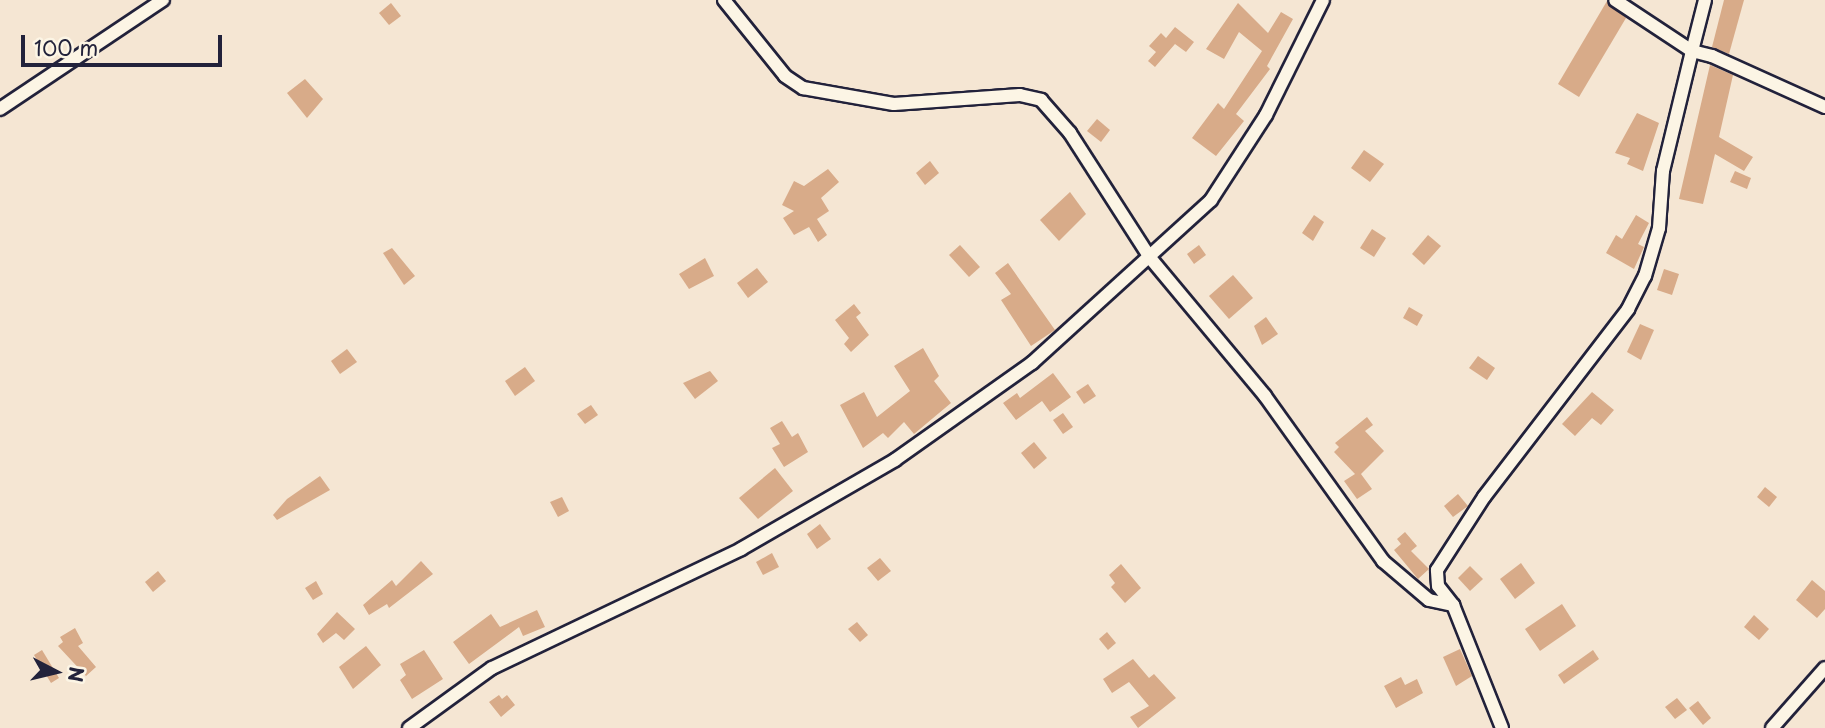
<!DOCTYPE html>
<style>
body{margin:0}
#map{position:relative;width:1825px;height:728px;overflow:hidden;background:#f5e6d3;font-family:"Playpen Sans",sans-serif}
div>[style]{position:absolute}
.building>*{inset:0;background:#d8ab89}
.roads{filter:drop-shadow(2px 0 #22223b) drop-shadow(-2px 0 #22223b) drop-shadow(0 2px #22223b) drop-shadow(0 -2px #22223b)}
.street>*{height:12px;margin:-6px;padding:0 6px;transform-origin:6px;border-radius:6px;background:#fcf5e5}
span{translate:-50% -50%;white-space:nowrap;text-align:center;line-height:1.15;-webkit-text-stroke:6px #fcf5e5;paint-order:stroke}
.north{position:absolute;left:21px;top:637px;width:70px;height:70px;-webkit-text-stroke:5px #fcf5e5;paint-order:stroke;rotate:97deg;font-size:19px;font-weight:700;line-height:28px;text-align:center;color:#22223b}
.north::after{content:'';display:block;margin:auto;width:24px;height:32px;background:#22223b;clip-path:polygon(50% 0,100% 100%,50% 72%,0 100%)}
.scale{position:absolute;left:21px;top:35px;width:201px;height:32px;box-sizing:border-box;border:4px solid #22223b;border-top:0;padding-left:9px;font-size:21px;line-height:24px;white-space:nowrap;color:#22223b;-webkit-text-stroke:5px #fcf5e5;paint-order:stroke}
</style>
<div id="map">
<div class="building">
<i style="clip-path:polygon(1724px 0,1744px 0,1729px 54px,1712px 47px)"></i>
<i style="clip-path:polygon(1607px 1px,1626px 18px,1579px 97px,1558px 84px)"></i>
<i style="clip-path:polygon(391px 3px,401px 16px,389px 25px,379px 13px)"></i>
<i style="clip-path:polygon(1238px 3px,1268px 33px,1281px 12px,1293px 19px,1267px 66px,1270px 69px,1236px 114px,1244px 121px,1216px 156px,1192px 138px,1218px 103px,1224px 109px,1262px 51px,1239px 32px,1224px 59px,1206px 49px)"></i>
<i style="clip-path:polygon(1175px 27px,1194px 42px,1186px 52px,1175px 44px,1155px 67px,1148px 61px,1156px 52px,1149px 46px,1161px 33px,1166px 38px)"></i>
<i style="clip-path:polygon(1710px 65px,1733px 75px,1719px 137px,1753px 157px,1744px 171px,1715px 154px,1703px 204px,1679px 199px)"></i>
<i style="clip-path:polygon(305px 79px,323px 99px,307px 118px,287px 93px)"></i>
<i style="clip-path:polygon(1637px 113px,1659px 123px,1643px 171px,1627px 164px,1630px 158px,1615px 153px)"></i>
<i style="clip-path:polygon(1097px 119px,1110px 130px,1101px 142px,1087px 131px)"></i>
<i style="clip-path:polygon(1364px 150px,1384px 164px,1370px 182px,1351px 168px)"></i>
<i style="clip-path:polygon(930px 161px,939px 173px,925px 185px,916px 173px)"></i>
<i style="clip-path:polygon(828px 169px,839px 182px,821px 198px,829px 211px,817px 219px,827px 235px,818px 242px,809px 227px,794px 235px,783px 218px,794px 211px,782px 205px,794px 181px,804px 186px)"></i>
<i style="clip-path:polygon(1735px 171px,1751px 178px,1747px 189px,1730px 182px)"></i>
<i style="clip-path:polygon(1070px 192px,1086px 214px,1059px 241px,1040px 220px)"></i>
<i style="clip-path:polygon(1314px 215px,1324px 222px,1313px 241px,1302px 233px)"></i>
<i style="clip-path:polygon(1636px 215px,1649px 223px,1638px 244px,1644px 247px,1634px 269px,1606px 253px,1616px 235px,1622px 239px)"></i>
<i style="clip-path:polygon(1372px 229px,1386px 238px,1374px 257px,1360px 248px)"></i>
<i style="clip-path:polygon(1428px 235px,1441px 246px,1424px 265px,1412px 254px)"></i>
<i style="clip-path:polygon(960px 245px,980px 267px,969px 277px,949px 255px)"></i>
<i style="clip-path:polygon(1199px 245px,1206px 255px,1194px 264px,1187px 254px)"></i>
<i style="clip-path:polygon(392px 248px,415px 276px,404px 285px,383px 253px)"></i>
<i style="clip-path:polygon(705px 258px,714px 276px,689px 289px,679px 274px)"></i>
<i style="clip-path:polygon(1008px 263px,1055px 330px,1031px 346px,1001px 300px,1011px 294px,995px 273px)"></i>
<i style="clip-path:polygon(757px 268px,768px 282px,748px 298px,737px 283px)"></i>
<i style="clip-path:polygon(1664px 269px,1679px 274px,1672px 295px,1657px 290px)"></i>
<i style="clip-path:polygon(1233px 275px,1253px 298px,1229px 319px,1209px 296px)"></i>
<i style="clip-path:polygon(854px 304px,861px 313px,856px 317px,869px 335px,851px 352px,844px 344px,849px 338px,835px 320px)"></i>
<i style="clip-path:polygon(1409px 307px,1423px 315px,1417px 326px,1403px 318px)"></i>
<i style="clip-path:polygon(1266px 317px,1278px 334px,1262px 345px,1254px 326px)"></i>
<i style="clip-path:polygon(1640px 324px,1654px 330px,1641px 360px,1627px 352px)"></i>
<i style="clip-path:polygon(923px 348px,939px 376px,934px 381px,951px 403px,914px 434px,904px 422px,888px 438px,883px 433px,863px 448px,840px 405px,864px 392px,877px 417px,910px 391px,894px 366px)"></i>
<i style="clip-path:polygon(347px 349px,357px 362px,340px 374px,331px 361px)"></i>
<i style="clip-path:polygon(1478px 356px,1495px 368px,1487px 380px,1469px 368px)"></i>
<i style="clip-path:polygon(525px 367px,535px 381px,515px 396px,505px 381px)"></i>
<i style="clip-path:polygon(710px 371px,718px 381px,695px 399px,683px 383px)"></i>
<i style="clip-path:polygon(1053px 373px,1071px 397px,1050px 412px,1042px 401px,1016px 420px,1003px 403px,1017px 393px,1020px 398px)"></i>
<i style="clip-path:polygon(1088px 384px,1096px 396px,1084px 404px,1076px 392px)"></i>
<i style="clip-path:polygon(1592px 392px,1614px 410px,1601px 425px,1592px 418px,1575px 436px,1562px 424px)"></i>
<i style="clip-path:polygon(591px 405px,598px 415px,585px 424px,577px 414px)"></i>
<i style="clip-path:polygon(1063px 413px,1073px 427px,1063px 434px,1053px 420px)"></i>
<i style="clip-path:polygon(1367px 417px,1373px 425px,1365px 431px,1384px 451px,1361px 474px,1372px 489px,1357px 499px,1344px 481px,1355px 474px,1334px 452px,1339px 447px,1335px 443px)"></i>
<i style="clip-path:polygon(782px 421px,792px 437px,798px 433px,808px 452px,784px 467px,772px 448px,780px 444px,770px 428px)"></i>
<i style="clip-path:polygon(1034px 442px,1047px 458px,1034px 469px,1021px 453px)"></i>
<i style="clip-path:polygon(775px 468px,793px 491px,758px 519px,739px 498px)"></i>
<i style="clip-path:polygon(320px 476px,330px 490px,277px 520px,273px 515px,287px 499px)"></i>
<i style="clip-path:polygon(1765px 487px,1777px 497px,1769px 507px,1757px 497px)"></i>
<i style="clip-path:polygon(1458px 494px,1468px 506px,1453px 517px,1444px 506px)"></i>
<i style="clip-path:polygon(562px 497px,569px 511px,558px 517px,550px 502px)"></i>
<i style="clip-path:polygon(820px 524px,831px 539px,817px 549px,807px 534px)"></i>
<i style="clip-path:polygon(1405px 532px,1417px 546px,1411px 551px,1429px 569px,1418px 579px,1394px 550px,1401px 544px,1397px 539px)"></i>
<i style="clip-path:polygon(772px 553px,779px 567px,763px 575px,756px 562px)"></i>
<i style="clip-path:polygon(880px 558px,891px 571px,878px 581px,867px 568px)"></i>
<i style="clip-path:polygon(421px 561px,433px 574px,389px 608px,387px 604px,369px 615px,363px 605px,392px 580px,396px 586px)"></i>
<i style="clip-path:polygon(1521px 563px,1535px 583px,1515px 599px,1500px 579px)"></i>
<i style="clip-path:polygon(1121px 564px,1141px 588px,1125px 603px,1111px 587px,1115px 583px,1109px 575px)"></i>
<i style="clip-path:polygon(1470px 566px,1483px 579px,1470px 591px,1458px 578px)"></i>
<i style="clip-path:polygon(158px 571px,166px 581px,153px 592px,145px 582px)"></i>
<i style="clip-path:polygon(1812px 580px,1825px 591px,1825px 609px,1817px 618px,1796px 600px)"></i>
<i style="clip-path:polygon(316px 581px,323px 594px,313px 600px,305px 588px)"></i>
<i style="clip-path:polygon(1562px 604px,1576px 626px,1540px 651px,1525px 629px)"></i>
<i style="clip-path:polygon(537px 610px,545px 627px,523px 636px,519px 627px,469px 664px,453px 642px,491px 614px,500px 627px)"></i>
<i style="clip-path:polygon(337px 612px,355px 629px,344px 640px,336px 633px,323px 643px,317px 634px)"></i>
<i style="clip-path:polygon(1754px 615px,1769px 629px,1759px 640px,1744px 627px)"></i>
<i style="clip-path:polygon(857px 622px,868px 635px,860px 642px,848px 629px)"></i>
<i style="clip-path:polygon(75px 628px,83px 643px,78px 646px,96px 667px,86px 676px,58px 646px,63px 642px,60px 637px)"></i>
<i style="clip-path:polygon(1107px 632px,1116px 643px,1108px 650px,1099px 639px)"></i>
<i style="clip-path:polygon(366px 646px,381px 665px,353px 689px,339px 667px)"></i>
<i style="clip-path:polygon(1460px 649px,1472px 676px,1456px 686px,1443px 657px)"></i>
<i style="clip-path:polygon(42px 650px,59px 678px,51px 683px,34px 655px)"></i>
<i style="clip-path:polygon(424px 650px,443px 679px,412px 699px,400px 680px,406px 675px,400px 664px)"></i>
<i style="clip-path:polygon(1593px 650px,1599px 659px,1564px 684px,1558px 675px)"></i>
<i style="clip-path:polygon(1133px 659px,1149px 678px,1154px 674px,1176px 698px,1138px 728px,1130px 717px,1149px 706px,1129px 682px,1112px 693px,1103px 679px)"></i>
<i style="clip-path:polygon(1401px 677px,1405px 685px,1417px 679px,1423px 693px,1396px 708px,1384px 686px)"></i>
<i style="clip-path:polygon(499px 695px,502px 699px,507px 695px,515px 705px,501px 717px,489px 702px)"></i>
<i style="clip-path:polygon(1677px 698px,1687px 710px,1675px 719px,1665px 707px)"></i>
<i style="clip-path:polygon(1698px 701px,1711px 718px,1703px 725px,1689px 708px)"></i>
</div>
<div class="roads">
<div class="street">
<i style="left:724px;top:0;width:97px;rotate:51.2deg"></i>
<i style="left:785px;top:76px;width:22px;rotate:34deg"></i>
<i style="left:803px;top:88px;width:92px;rotate:10deg"></i>
<i style="left:894px;top:104px;width:126px;rotate:-4.1deg"></i>
<i style="left:1020px;top:95px;width:22px;rotate:13deg"></i>
<i style="left:1041px;top:100px;width:44px;rotate:48.7deg"></i>
<i style="left:1070px;top:133px;width:150px;rotate:57.3deg"></i>
<i style="left:1151px;top:259px;width:178px;rotate:50.2deg"></i>
<i style="left:1265px;top:396px;width:203px;rotate:54.4deg"></i>
<i style="left:1383px;top:561px;width:60px;rotate:40.3deg"></i>
<i style="left:1429px;top:600px;width:25px;rotate:12deg"></i>
<i style="left:1705px;top:0;width:53px;rotate:104.3deg"></i>
<i style="left:1692px;top:51px;width:21px;rotate:14deg"></i>
<i style="left:1712px;top:56px;width:124px;rotate:24.3deg"></i>
<i style="left:0;top:109px;width:196px;rotate:-33.8deg"></i>
<i style="left:409px;top:728px;width:102px;rotate:-35.9deg"></i>
<i style="left:492px;top:668px;width:276px;rotate:-25.5deg"></i>
<i style="left:741px;top:549px;width:178px;rotate:-30deg"></i>
<i style="left:895px;top:460px;width:168px;rotate:-35.3deg"></i>
<i style="left:1032px;top:363px;width:242px;rotate:-42.3deg"></i>
<i style="left:1211px;top:200px;width:101px;rotate:-57.1deg"></i>
<i style="left:1266px;top:115px;width:128px;rotate:-63.6deg"></i>
<i style="left:1502px;top:728px;width:132px;rotate:-111.7deg"></i>
<i style="left:1453px;top:605px;width:24px;rotate:-128deg"></i>
<i style="left:1438px;top:586px;width:16px;rotate:-94deg"></i>
<i style="left:1437px;top:570px;width:87px;rotate:-57.2deg"></i>
<i style="left:1484px;top:497px;width:237px;rotate:-52.5deg"></i>
<i style="left:1628px;top:309px;width:37px;rotate:-63deg"></i>
<i style="left:1645px;top:276px;width:50px;rotate:-73.7deg"></i>
<i style="left:1659px;top:228px;width:57px;rotate:-86deg"></i>
<i style="left:1663px;top:171px;width:123px;rotate:-76.4deg"></i>
<i style="left:1692px;top:51px;width:92px;rotate:-146.5deg"></i>
<i style="left:1772px;top:728px;width:80px;rotate:-48.5deg"></i>
</div>
</div>
<div class="north">N</div>
<div class="scale">100 m</div>
</div>
